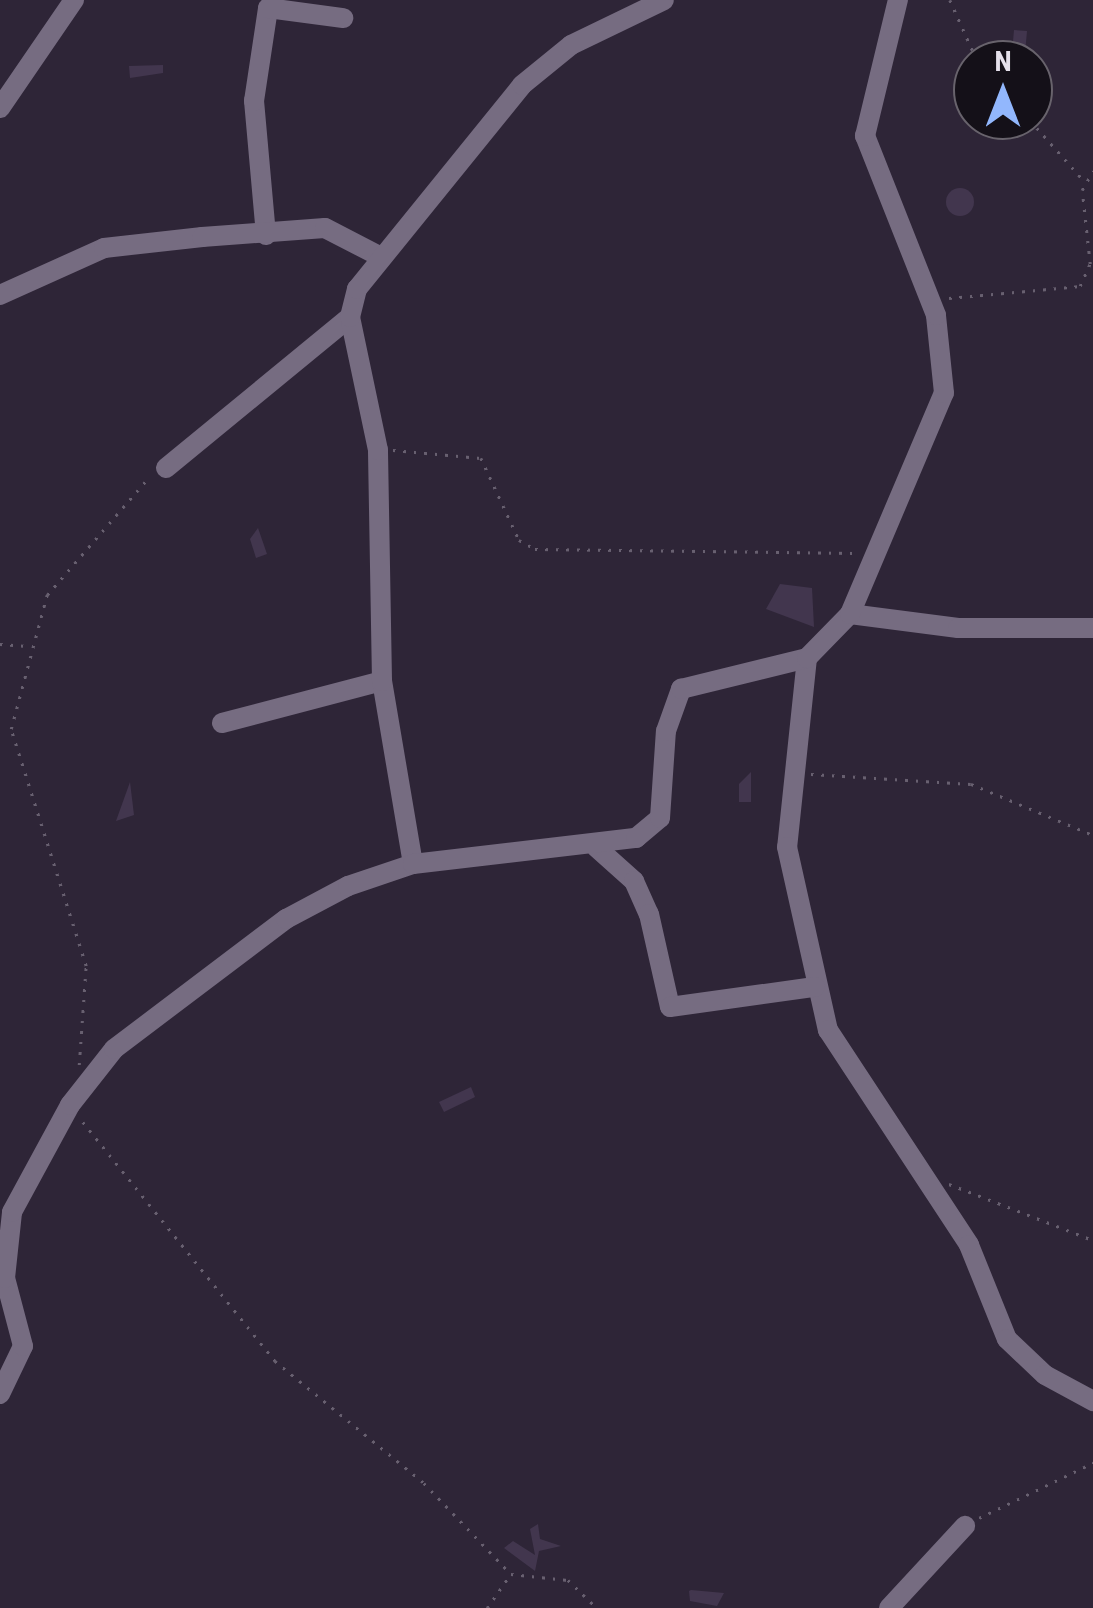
<!DOCTYPE html>
<style>
body{margin:0}
#map{position:relative;width:1093px;height:1608px;overflow:hidden;background:#2e2537;font-family:"Roboto Condensed",sans-serif}
div>[style]{position:absolute}
.building>*{inset:0;background:#42364e}
.round{border-radius:50%}
.path>*{height:2.5px;margin-top:-1.25px;transform-origin:0;background:repeating-linear-gradient(90deg,#686070 0 2.5px,transparent 0 10.5px)}
.minor>*{height:20px;margin:-10px;padding:0 10px;transform-origin:10px;border-radius:10px;background:#766c81}
span{translate:-50% -50%;white-space:nowrap;text-align:center;line-height:1.15;-webkit-text-stroke:9px #141018;paint-order:stroke}
.north{position:absolute;left:953px;top:40px;width:100px;height:100px;box-sizing:border-box;background:#141018;border:2px solid #68636c;border-radius:50%;rotate:0deg;font-size:28px;font-weight:700;line-height:40px;text-align:center;color:#e5e0eb}
.north::after{content:'';display:block;margin:auto;width:35px;height:45px;background:#92b7fd;clip-path:polygon(50% 0,100% 100%,50% 72%,0 100%)}
</style>
<div id="map">
<div class="building">
<i style="clip-path:polygon(1014px 30px,1027px 31px,1025px 54px,1012px 53px)"></i>
<i style="clip-path:polygon(163px 65px,163px 73px,130px 78px,129px 66px)"></i>
<i class="round" style="left:946px;top:188px;width:28px;height:28px"></i>
<i style="clip-path:polygon(258px 528px,267px 554px,256px 558px,250px 539px)"></i>
<i style="clip-path:polygon(780px 584px,812px 588px,814px 627px,766px 609px)"></i>
<i style="clip-path:polygon(751px 772px,751px 802px,739px 802px,739px 784px)"></i>
<i style="clip-path:polygon(130px 782px,134px 815px,116px 821px)"></i>
<i style="clip-path:polygon(471px 1087px,475px 1097px,444px 1112px,439px 1102px)"></i>
<i style="clip-path:polygon(538px 1524px,540px 1539px,561px 1546px,539px 1551px,535px 1571px,504px 1548px,513px 1541px,535px 1555px,530px 1529px)"></i>
<i style="clip-path:polygon(689px 1591px,691px 1590px,724px 1593px,717px 1606px,690px 1601px)"></i>
</div>
<div class="path">
<i style="left:950px;top:0;width:66px;rotate:65.8deg"></i>
<i style="left:1030px;top:120px;width:83px;rotate:48.4deg"></i>
<i style="left:949px;top:298px;width:132px;rotate:-5.2deg"></i>
<i style="left:1080px;top:286px;width:24px;rotate:-66deg"></i>
<i style="left:1090px;top:264px;width:74px;rotate:-96.2deg"></i>
<i style="left:1082px;top:190px;width:22px;rotate:-60deg"></i>
<i style="left:393px;top:450px;width:88px;rotate:5.2deg"></i>
<i style="left:481px;top:458px;width:90px;rotate:65.1deg"></i>
<i style="left:519px;top:540px;width:18px;rotate:29deg"></i>
<i style="left:535px;top:549px;width:319px;rotate:0.7deg"></i>
<i style="left:0;top:644px;width:27px;rotate:4deg"></i>
<i style="left:811px;top:774px;width:160px;rotate:3.6deg"></i>
<i style="left:971px;top:784px;width:132px;rotate:22.7deg"></i>
<i style="left:79px;top:1065px;width:99px;rotate:-86deg"></i>
<i style="left:86px;top:966px;width:249px;rotate:-107.6deg"></i>
<i style="left:11px;top:729px;width:139px;rotate:-75deg"></i>
<i style="left:47px;top:595px;width:150px;rotate:-49.1deg"></i>
<i style="left:83px;top:1122px;width:307px;rotate:51.2deg"></i>
<i style="left:275px;top:1361px;width:193px;rotate:39.3deg"></i>
<i style="left:424px;top:1483px;width:126px;rotate:46.3deg"></i>
<i style="left:511px;top:1574px;width:57px;rotate:6deg"></i>
<i style="left:568px;top:1580px;width:40px;rotate:44deg"></i>
<i style="left:949px;top:1184px;width:155px;rotate:21.3deg"></i>
<i style="left:979px;top:1518px;width:127px;rotate:-25.8deg"></i>
<i style="left:487px;top:1608px;width:40px;rotate:-55.1deg"></i>
</div>
<div class="minor">
<i style="left:0;top:108px;width:131px;rotate:-55.6deg"></i>
<i style="left:266px;top:235px;width:135px;rotate:-95.1deg"></i>
<i style="left:254px;top:101px;width:94px;rotate:-81.4deg"></i>
<i style="left:268px;top:8px;width:76px;rotate:7.6deg"></i>
<i style="left:0;top:295px;width:114px;rotate:-24.3deg"></i>
<i style="left:104px;top:248px;width:99px;rotate:-6.4deg"></i>
<i style="left:202px;top:237px;width:123px;rotate:-4.2deg"></i>
<i style="left:325px;top:228px;width:63px;rotate:27.4deg"></i>
<i style="left:166px;top:468px;width:238px;rotate:-39.4deg"></i>
<i style="left:850px;top:614px;width:109px;rotate:7.4deg"></i>
<i style="left:958px;top:628px;width:135px"></i>
<i style="left:807px;top:658px;width:190px;rotate:96deg"></i>
<i style="left:787px;top:847px;width:188px;rotate:77.4deg"></i>
<i style="left:828px;top:1030px;width:257px;rotate:56.7deg"></i>
<i style="left:969px;top:1245px;width:101px;rotate:68deg"></i>
<i style="left:1007px;top:1339px;width:52px;rotate:43.5deg"></i>
<i style="left:1045px;top:1375px;width:55px;rotate:28.4deg"></i>
<i style="left:222px;top:723px;width:165px;rotate:-14.7deg"></i>
<i style="left:596px;top:847px;width:51px;rotate:41.8deg"></i>
<i style="left:634px;top:881px;width:36px;rotate:66deg"></i>
<i style="left:649px;top:914px;width:95px;rotate:77.3deg"></i>
<i style="left:670px;top:1007px;width:146px;rotate:-7.9deg"></i>
<i style="left:413px;top:864px;width:186px;rotate:-99.6deg"></i>
<i style="left:382px;top:681px;width:231px;rotate:-91deg"></i>
<i style="left:378px;top:450px;width:136px;rotate:-101.9deg"></i>
<i style="left:350px;top:317px;width:29px;rotate:-76deg"></i>
<i style="left:357px;top:289px;width:262px;rotate:-51deg"></i>
<i style="left:522px;top:85px;width:63px;rotate:-39.2deg"></i>
<i style="left:571px;top:45px;width:103px;rotate:-25.8deg"></i>
<i style="left:0;top:1394px;width:53px;rotate:-64.4deg"></i>
<i style="left:23px;top:1346px;width:70px;rotate:-104.8deg"></i>
<i style="left:5px;top:1278px;width:66px;rotate:-83.9deg"></i>
<i style="left:12px;top:1212px;width:122px;rotate:-61.5deg"></i>
<i style="left:70px;top:1105px;width:71px;rotate:-51.8deg"></i>
<i style="left:114px;top:1049px;width:216px;rotate:-37.1deg"></i>
<i style="left:286px;top:919px;width:70px;rotate:-28deg"></i>
<i style="left:348px;top:886px;width:69px;rotate:-18.7deg"></i>
<i style="left:413px;top:864px;width:225px;rotate:-6.7deg"></i>
<i style="left:636px;top:838px;width:31px;rotate:-40deg"></i>
<i style="left:660px;top:818px;width:87px;rotate:-86.1deg"></i>
<i style="left:666px;top:731px;width:45px;rotate:-70.3deg"></i>
<i style="left:681px;top:689px;width:130px;rotate:-13.8deg"></i>
<i style="left:807px;top:658px;width:62px;rotate:-45.7deg"></i>
<i style="left:850px;top:614px;width:240px;rotate:-67deg"></i>
<i style="left:944px;top:393px;width:78px;rotate:-95.9deg"></i>
<i style="left:936px;top:315px;width:193px;rotate:-111.6deg"></i>
<i style="left:865px;top:136px;width:140px;rotate:-76.4deg"></i>
<i style="left:889px;top:1608px;width:112px;rotate:-47.2deg"></i>
</div>
<div class="north">N</div>
</div>
